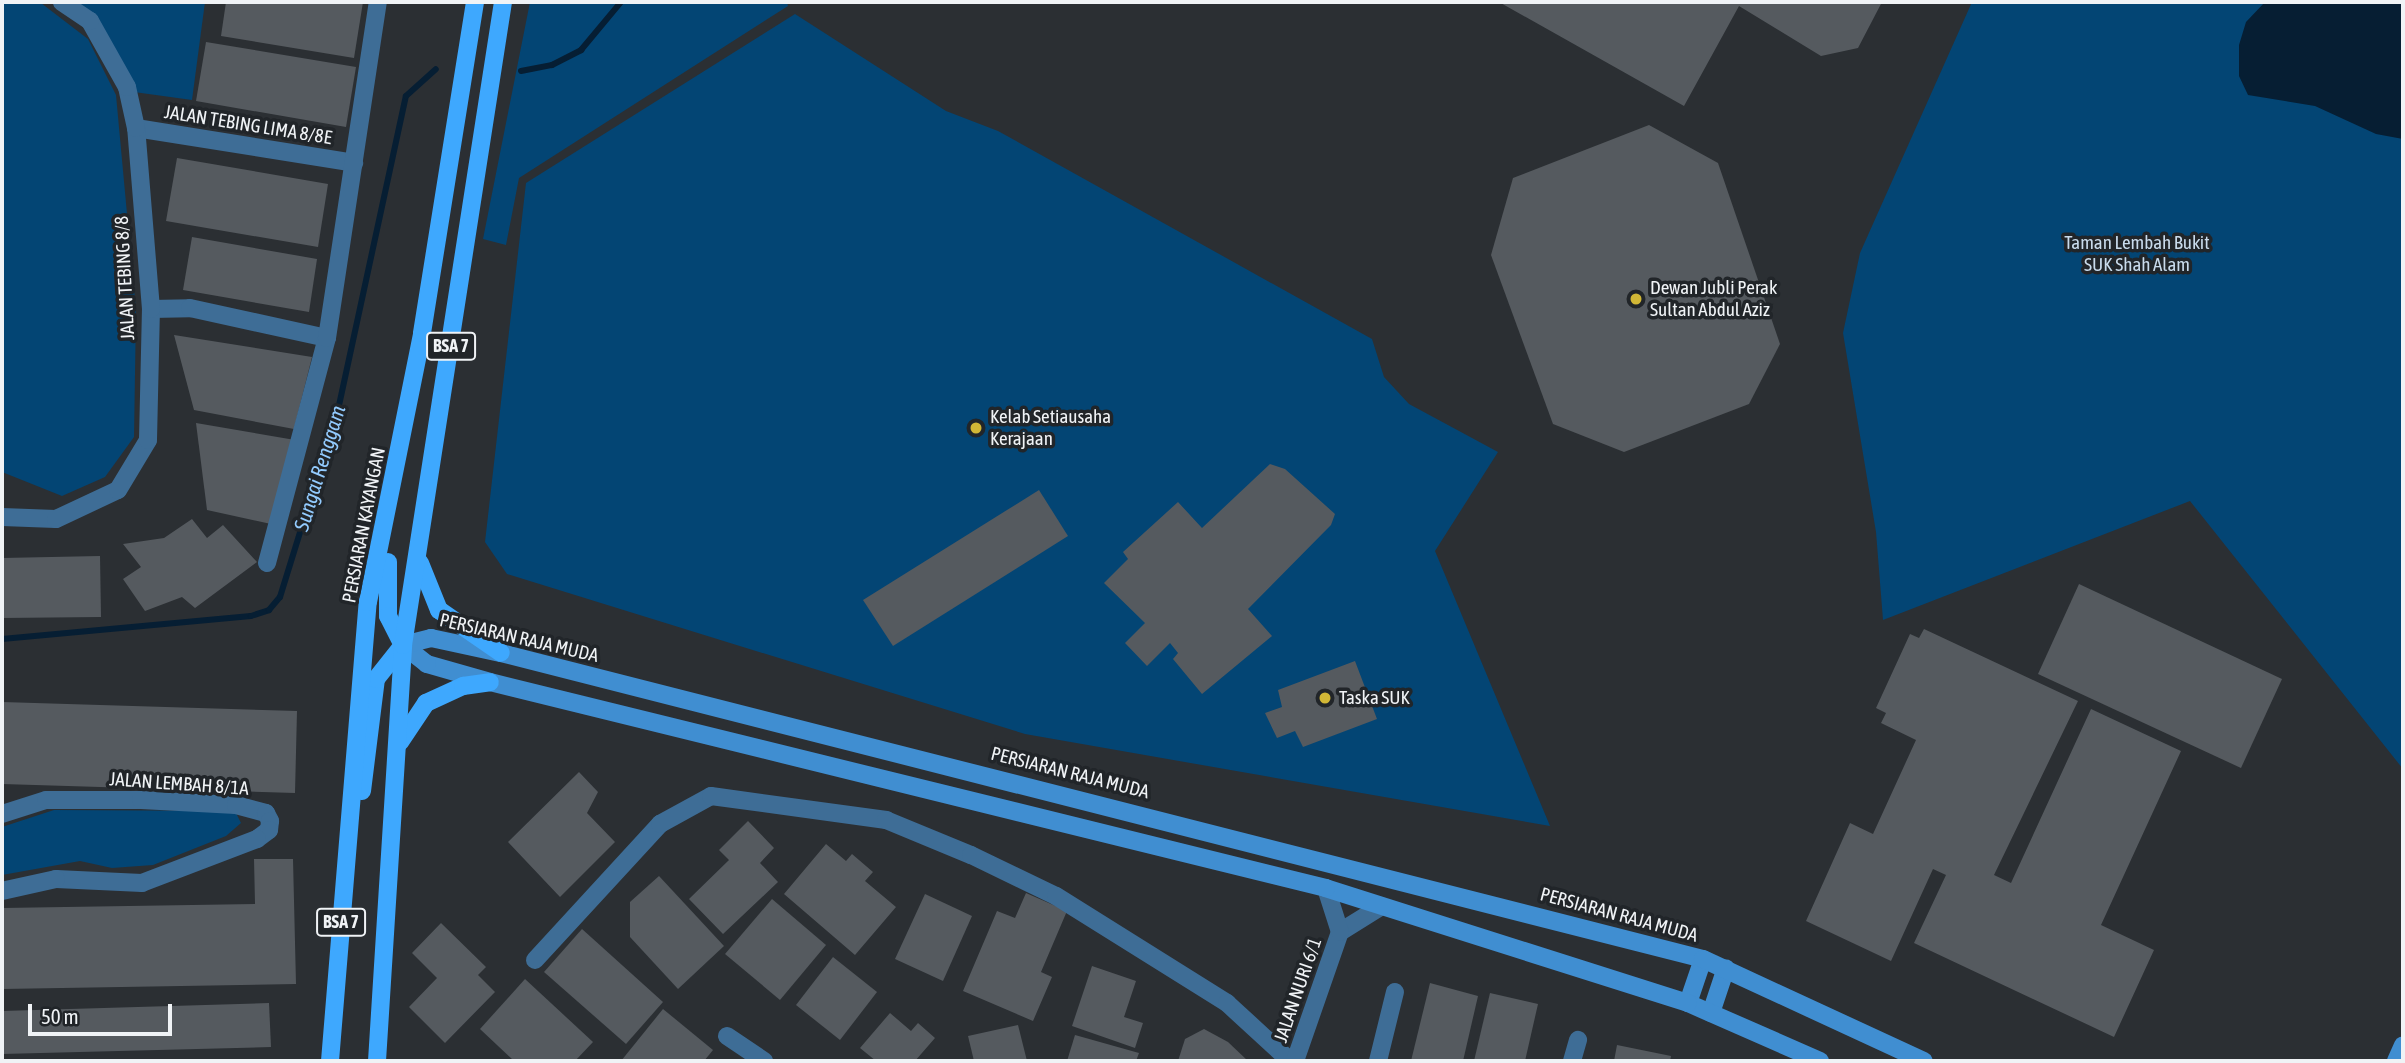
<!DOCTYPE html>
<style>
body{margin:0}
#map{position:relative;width:2405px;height:1063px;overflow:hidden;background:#2b2f33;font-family:"Asap Condensed",sans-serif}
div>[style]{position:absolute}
.green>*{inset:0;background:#034574}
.water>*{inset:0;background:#061e33}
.stream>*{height:6px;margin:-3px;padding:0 3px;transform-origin:3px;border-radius:3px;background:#061e33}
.building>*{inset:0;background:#555a5f}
.minor>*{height:18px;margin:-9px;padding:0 9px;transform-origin:9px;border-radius:9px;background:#3e6d96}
.tertiary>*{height:18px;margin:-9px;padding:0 9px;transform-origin:9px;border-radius:9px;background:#3e6d96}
.secondary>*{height:18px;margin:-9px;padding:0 9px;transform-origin:9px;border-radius:9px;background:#408ed1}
.primary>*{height:18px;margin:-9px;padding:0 9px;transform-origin:9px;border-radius:9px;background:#3ea8fe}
.dots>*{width:19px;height:19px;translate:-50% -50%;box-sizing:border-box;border:4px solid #212529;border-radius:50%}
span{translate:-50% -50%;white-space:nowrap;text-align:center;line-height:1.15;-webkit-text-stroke:7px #212529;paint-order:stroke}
.shield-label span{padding:2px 5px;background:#212529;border:2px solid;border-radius:5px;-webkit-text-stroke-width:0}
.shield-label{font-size:18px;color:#f0f3f6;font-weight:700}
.street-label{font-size:19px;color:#f0f3f6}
.park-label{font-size:19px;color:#c9dbec}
.poi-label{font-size:19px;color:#f0f3f6}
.left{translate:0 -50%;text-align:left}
.water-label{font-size:21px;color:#93cbfe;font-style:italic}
.frame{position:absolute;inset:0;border:4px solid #f0f3f6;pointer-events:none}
.scale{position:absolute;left:28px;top:1004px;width:144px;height:32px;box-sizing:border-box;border:4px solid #f0f3f6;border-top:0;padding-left:9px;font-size:21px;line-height:24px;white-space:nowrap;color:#f0f3f6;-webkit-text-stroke:5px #212529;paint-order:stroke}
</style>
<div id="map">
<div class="green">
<i style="clip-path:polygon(2px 2px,41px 3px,88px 39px,116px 95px,136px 311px,134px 437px,105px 477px,62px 496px,2px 472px)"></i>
<i style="clip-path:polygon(73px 2px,205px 2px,192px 100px,134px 92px)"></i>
<i style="clip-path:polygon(530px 2px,787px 2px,788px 6px,519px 178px,506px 245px,483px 239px)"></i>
<i style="clip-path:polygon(1972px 2px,2403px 2px,2403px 769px,2190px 501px,1883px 620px,1876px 532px,1843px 333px,1860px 253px)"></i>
<i style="clip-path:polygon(795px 14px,946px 111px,998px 131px,1372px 339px,1384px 377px,1409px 404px,1498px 452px,1435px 551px,1550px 826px,1025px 734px,507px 574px,485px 542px,526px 183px)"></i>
<i style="clip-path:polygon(54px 810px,235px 811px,241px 823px,226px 836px,153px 865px,112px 868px,80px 861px,2px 875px,2px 827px)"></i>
</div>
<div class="water">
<i style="clip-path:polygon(2265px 2px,2403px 2px,2403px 139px,2376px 134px,2315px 106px,2248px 95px,2239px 76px,2239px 45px,2246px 22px)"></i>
</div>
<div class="stream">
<i style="left:521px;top:71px;width:32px;rotate:-11deg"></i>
<i style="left:552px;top:65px;width:33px;rotate:-27deg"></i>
<i style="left:581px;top:50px;width:62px;rotate:-50.2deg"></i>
<i style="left:2px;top:639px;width:250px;rotate:-5.3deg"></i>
<i style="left:251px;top:616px;width:19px;rotate:-18deg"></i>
<i style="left:269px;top:610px;width:17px;rotate:-50deg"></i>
<i style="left:280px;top:597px;width:196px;rotate:-72.8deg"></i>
<i style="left:338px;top:410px;width:321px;rotate:-77.8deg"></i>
<i style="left:406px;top:96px;width:40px;rotate:-42deg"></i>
</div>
<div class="building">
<i style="clip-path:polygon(226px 2px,363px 2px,354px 58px,221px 36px)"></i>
<i style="clip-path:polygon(1499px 2px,1882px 2px,1858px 48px,1821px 56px,1739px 6px,1684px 106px)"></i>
<i style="clip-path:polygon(206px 42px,356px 67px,346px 127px,196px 101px)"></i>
<i style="clip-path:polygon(1649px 125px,1718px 163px,1780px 344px,1749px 404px,1624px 452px,1553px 424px,1491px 255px,1513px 178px)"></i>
<i style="clip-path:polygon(177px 158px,328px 184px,318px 247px,166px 221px)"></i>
<i style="clip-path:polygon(192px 237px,317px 259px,309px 312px,183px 290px)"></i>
<i style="clip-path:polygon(174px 335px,312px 357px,294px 429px,194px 410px)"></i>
<i style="clip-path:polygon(196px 423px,295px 440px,271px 524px,207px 510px)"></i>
<i style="clip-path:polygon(1270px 464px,1285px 469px,1335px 514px,1331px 525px,1248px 609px,1272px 636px,1202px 694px,1173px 659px,1178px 653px,1170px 643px,1147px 666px,1125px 643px,1145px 623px,1104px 583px,1128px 559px,1123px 552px,1178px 502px,1202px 528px)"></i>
<i style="clip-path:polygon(1039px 490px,1068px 536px,893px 646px,863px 600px)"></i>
<i style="clip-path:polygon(192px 519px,207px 538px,223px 525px,257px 562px,195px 608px,182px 597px,145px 611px,123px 579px,141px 567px,123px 544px,164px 538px)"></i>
<i style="clip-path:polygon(100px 556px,101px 617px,2px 618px,2px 558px)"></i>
<i style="clip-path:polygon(2079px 584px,2282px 679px,2241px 768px,2038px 674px)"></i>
<i style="clip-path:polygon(1924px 629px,2078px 701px,1994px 875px,2011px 883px,2091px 709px,2181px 751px,2101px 925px,2154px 950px,2114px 1037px,1914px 943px,1946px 875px,1933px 869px,1891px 961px,1806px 921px,1850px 823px,1873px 834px,1916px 740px,1881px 723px,1886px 713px,1876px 708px,1910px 634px,1919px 638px)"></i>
<i style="clip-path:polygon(1355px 661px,1377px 719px,1303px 747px,1295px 731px,1277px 738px,1265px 713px,1282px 707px,1278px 690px)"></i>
<i style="clip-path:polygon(2px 702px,297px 711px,295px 793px,2px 784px)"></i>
<i style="clip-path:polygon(579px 772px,598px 792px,587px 813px,615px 842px,560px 897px,508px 842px)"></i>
<i style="clip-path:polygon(748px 821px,774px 848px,760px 863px,778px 882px,723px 934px,689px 899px,729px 860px,719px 850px)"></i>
<i style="clip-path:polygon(826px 844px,846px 861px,852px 854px,873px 872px,865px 881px,896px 907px,855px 955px,784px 894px)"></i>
<i style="clip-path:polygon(254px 859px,293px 859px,296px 984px,2px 989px,2px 908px,255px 904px)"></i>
<i style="clip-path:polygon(659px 876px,724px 946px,678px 989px,630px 937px,630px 902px)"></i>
<i style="clip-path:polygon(1026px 893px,1067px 911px,1041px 972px,1052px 977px,1033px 1021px,963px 991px,997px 911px,1015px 918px)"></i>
<i style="clip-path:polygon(925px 894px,972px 916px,943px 981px,895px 959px)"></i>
<i style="clip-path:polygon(772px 899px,826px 945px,780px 1000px,725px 954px)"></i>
<i style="clip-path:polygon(441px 923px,486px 967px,478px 975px,495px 992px,445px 1043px,409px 1007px,437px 978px,412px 953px)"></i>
<i style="clip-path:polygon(582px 929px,663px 1002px,626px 1044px,544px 972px)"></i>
<i style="clip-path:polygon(833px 957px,877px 992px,840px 1040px,796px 1005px)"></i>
<i style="clip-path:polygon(1092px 966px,1136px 981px,1124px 1017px,1143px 1023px,1135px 1048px,1072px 1026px)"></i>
<i style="clip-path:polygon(525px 979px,593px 1042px,575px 1061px,514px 1061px,480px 1029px)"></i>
<i style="clip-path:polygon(1430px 983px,1478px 996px,1463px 1061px,1411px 1061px)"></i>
<i style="clip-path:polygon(1490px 993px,1538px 1004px,1525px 1061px,1474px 1061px)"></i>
<i style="clip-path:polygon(269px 1003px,271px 1047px,2px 1054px,2px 1011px)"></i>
<i style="clip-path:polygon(663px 1009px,713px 1050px,704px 1061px,621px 1061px)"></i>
<i style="clip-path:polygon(890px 1013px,911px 1031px,918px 1023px,935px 1038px,915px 1061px,876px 1061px,860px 1048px)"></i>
<i style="clip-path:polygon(1018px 1025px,1027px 1061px,974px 1061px,968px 1036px)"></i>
<i style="clip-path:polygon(1204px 1029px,1228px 1042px,1248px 1061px,1178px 1061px,1185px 1039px)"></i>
<i style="clip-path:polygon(1075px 1035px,1139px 1053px,1136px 1061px,1067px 1061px)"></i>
<i style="clip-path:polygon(1617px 1045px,1671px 1056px,1670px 1061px,1614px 1061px)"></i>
</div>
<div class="minor">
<i style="left:136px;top:128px;width:221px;rotate:9.1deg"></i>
<i style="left:151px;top:309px;width:39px;rotate:-1deg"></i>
<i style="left:190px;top:308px;width:140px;rotate:12.4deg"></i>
<i style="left:2px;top:517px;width:54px;rotate:2.1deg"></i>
<i style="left:56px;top:519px;width:68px;rotate:-25.1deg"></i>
<i style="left:118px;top:490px;width:58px;rotate:-59deg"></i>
<i style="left:148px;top:440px;width:131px;rotate:-88.7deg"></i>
<i style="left:151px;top:309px;width:182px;rotate:-94.7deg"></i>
<i style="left:136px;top:128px;width:42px;rotate:-102.4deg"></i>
<i style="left:127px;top:87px;width:76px;rotate:-119.3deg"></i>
<i style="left:90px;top:21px;width:34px;rotate:-146deg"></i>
<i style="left:267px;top:563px;width:233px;rotate:-75.1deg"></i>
<i style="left:327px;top:338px;width:340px;rotate:-81.4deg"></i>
<i style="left:2px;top:814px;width:46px;rotate:-17.7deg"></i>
<i style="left:46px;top:800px;width:95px"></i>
<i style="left:141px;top:800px;width:95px;rotate:3deg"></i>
<i style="left:236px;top:805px;width:31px;rotate:15deg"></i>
<i style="left:266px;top:813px;width:9px;rotate:63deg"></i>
<i style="left:270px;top:821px;width:9px;rotate:96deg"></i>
<i style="left:269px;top:830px;width:15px;rotate:143deg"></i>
<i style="left:257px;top:839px;width:123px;rotate:159.1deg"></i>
<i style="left:142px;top:883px;width:86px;rotate:-177.3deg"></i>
<i style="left:56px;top:879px;width:55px;rotate:167.5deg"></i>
<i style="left:535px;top:960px;width:185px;rotate:-47.4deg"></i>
<i style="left:660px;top:824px;width:58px;rotate:-28.8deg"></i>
<i style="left:711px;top:796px;width:177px;rotate:7.8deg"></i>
<i style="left:886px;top:820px;width:92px;rotate:22.4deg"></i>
<i style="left:971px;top:855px;width:94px;rotate:25.8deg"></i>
<i style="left:1056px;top:896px;width:202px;rotate:32deg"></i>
<i style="left:1227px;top:1003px;width:86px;rotate:42.6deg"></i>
<i style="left:727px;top:1036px;width:45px;rotate:34deg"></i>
<i style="left:1378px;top:1061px;width:71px;rotate:-76.2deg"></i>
<i style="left:1572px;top:1061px;width:22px;rotate:-74deg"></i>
</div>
<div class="tertiary">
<i style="left:1340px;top:932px;width:49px;rotate:-31.8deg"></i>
<i style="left:1295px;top:1061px;width:137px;rotate:-70.8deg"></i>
<i style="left:1340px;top:932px;width:46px;rotate:-107.7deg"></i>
</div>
<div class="secondary">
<i style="left:1688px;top:1003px;width:46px;rotate:-71.2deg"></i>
<i style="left:1711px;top:1013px;width:47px;rotate:-71.6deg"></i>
<i style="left:1820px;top:1061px;width:144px;rotate:-156.3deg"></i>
<i style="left:1688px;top:1003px;width:380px;rotate:-162.4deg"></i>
<i style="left:1326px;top:888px;width:861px;rotate:-166.16deg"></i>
<i style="left:490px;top:682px;width:66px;rotate:-164.1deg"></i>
<i style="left:427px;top:664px;width:31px;rotate:-142deg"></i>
<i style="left:403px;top:645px;width:29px;rotate:-14deg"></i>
<i style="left:431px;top:638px;width:72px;rotate:12.1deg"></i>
<i style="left:501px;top:653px;width:1240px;rotate:14.28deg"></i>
<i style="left:1703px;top:959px;width:243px;rotate:24.8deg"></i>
<i style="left:2396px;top:1061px;width:17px;rotate:-66deg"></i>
</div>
<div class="primary">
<i style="left:388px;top:562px;width:54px;rotate:90deg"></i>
<i style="left:388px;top:616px;width:33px;rotate:63deg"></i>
<i style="left:420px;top:563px;width:51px;rotate:68deg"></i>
<i style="left:439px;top:610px;width:75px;rotate:34.7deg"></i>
<i style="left:400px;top:742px;width:47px;rotate:-56.3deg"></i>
<i style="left:426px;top:703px;width:41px;rotate:-24.7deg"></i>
<i style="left:463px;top:686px;width:27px;rotate:-8deg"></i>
<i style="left:362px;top:791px;width:113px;rotate:-82.9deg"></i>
<i style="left:376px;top:679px;width:43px;rotate:-51.5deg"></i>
<i style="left:330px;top:1061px;width:461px;rotate:-85.3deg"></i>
<i style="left:368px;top:602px;width:274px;rotate:-78.6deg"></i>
<i style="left:422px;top:333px;width:335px;rotate:-80.9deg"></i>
<i style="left:377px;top:1061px;width:417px;rotate:-86.4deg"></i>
<i style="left:403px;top:645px;width:651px;rotate:-81.16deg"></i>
</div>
<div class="dots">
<i style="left:1636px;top:299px;background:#d1b736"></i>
<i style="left:976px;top:428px;background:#d1b736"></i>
<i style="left:1325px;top:698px;background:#d1b736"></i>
</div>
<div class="shield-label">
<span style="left:451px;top:346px">BSA 7</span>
<span style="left:341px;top:922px">BSA 7</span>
</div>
<div class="street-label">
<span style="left:248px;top:125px;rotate:9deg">JALAN TEBING LIMA 8/8E</span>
<span style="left:125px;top:278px;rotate:-93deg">JALAN TEBING 8/8</span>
<span style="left:364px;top:525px;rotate:-79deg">PERSIARAN KAYANGAN</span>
<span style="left:519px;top:638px;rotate:13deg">PERSIARAN RAJA MUDA</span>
<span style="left:1070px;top:773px;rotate:14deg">PERSIARAN RAJA MUDA</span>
<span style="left:179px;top:784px;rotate:4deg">JALAN LEMBAH 8/1A</span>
<span style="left:1619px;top:915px;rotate:15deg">PERSIARAN RAJA MUDA</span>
<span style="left:1298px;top:990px;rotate:-71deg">JALAN NURI 6/1</span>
</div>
<div class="park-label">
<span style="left:2137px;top:254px">Taman Lembah Bukit<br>SUK Shah Alam</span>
</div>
<div class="poi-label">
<span class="left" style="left:1650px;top:299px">Dewan Jubli Perak<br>Sultan Abdul Aziz</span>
<span class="left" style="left:990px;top:428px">Kelab Setiausaha<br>Kerajaan</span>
<span class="left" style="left:1339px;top:698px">Taska SUK</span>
</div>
<div class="water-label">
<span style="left:319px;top:468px;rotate:-73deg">Sungai Renggam</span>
</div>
<div class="frame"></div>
<div class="scale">50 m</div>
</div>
